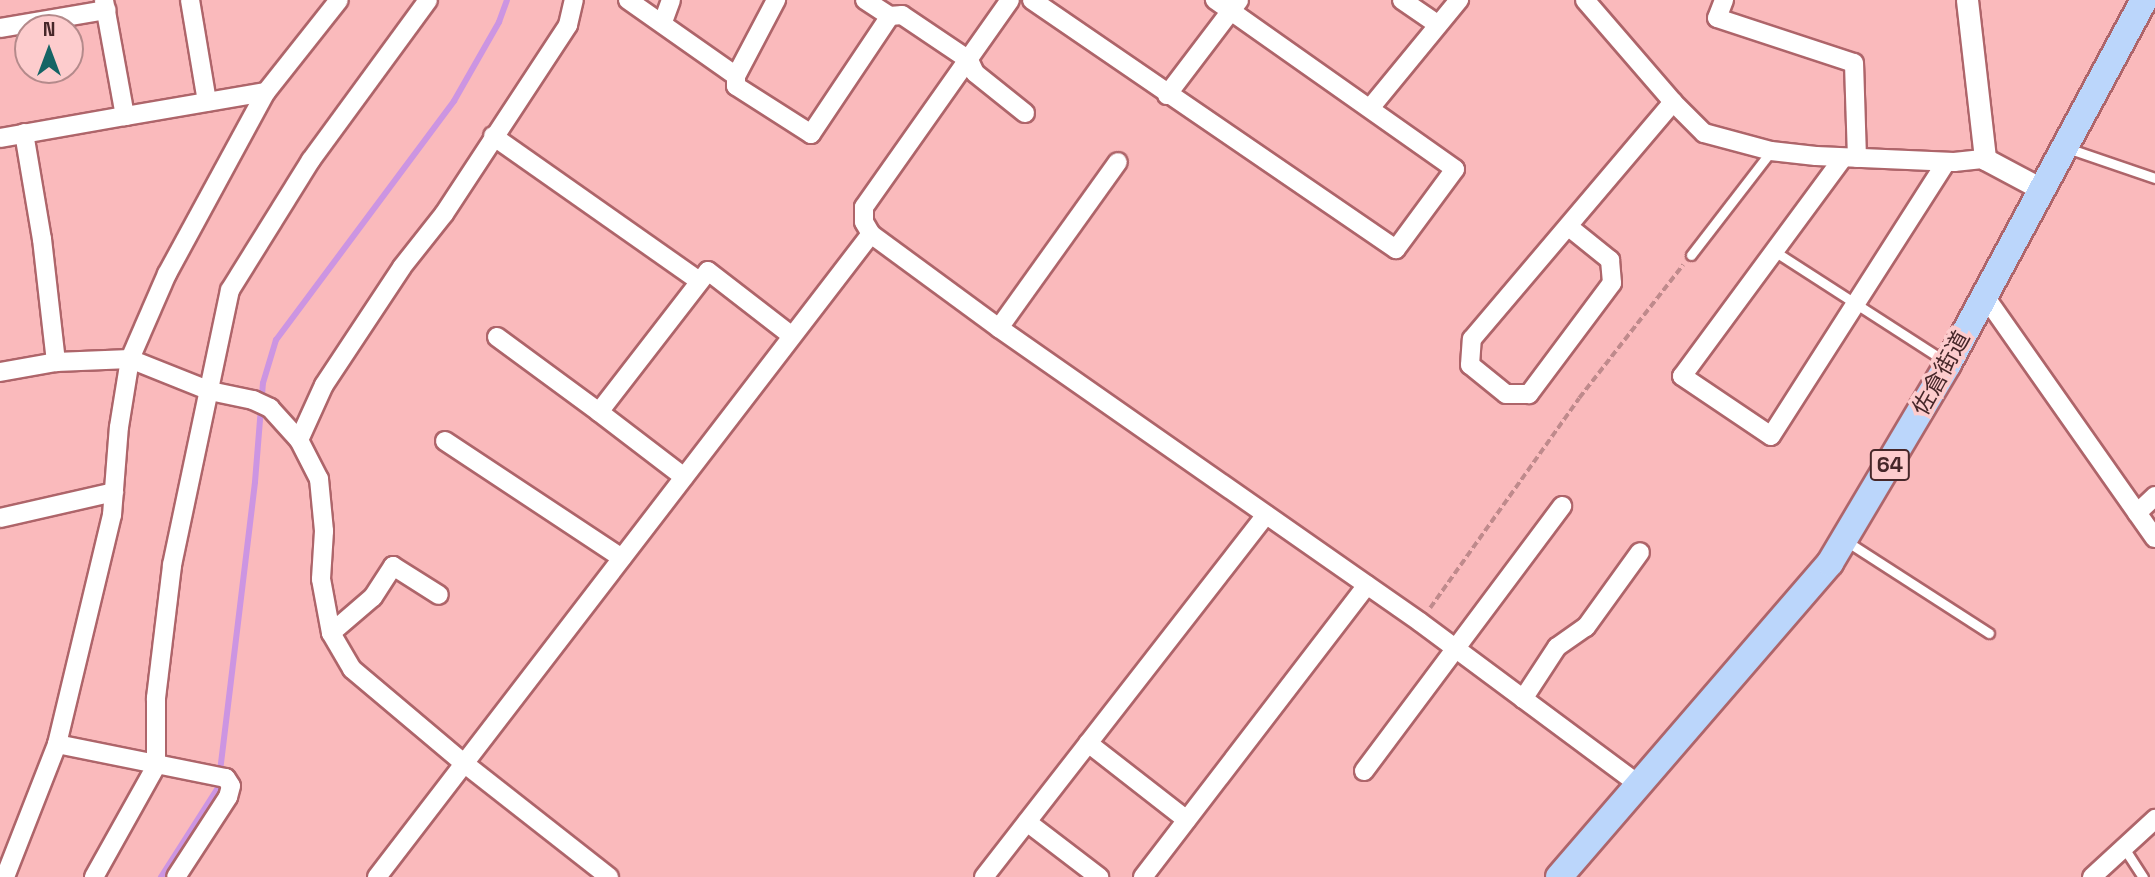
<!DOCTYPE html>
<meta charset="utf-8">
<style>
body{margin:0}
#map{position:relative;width:2155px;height:877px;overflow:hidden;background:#fababc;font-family:"Space Grotesk","Noto Sans JP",sans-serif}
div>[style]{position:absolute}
.stream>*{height:6px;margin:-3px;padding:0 3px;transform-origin:3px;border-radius:3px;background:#cc95e2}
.path>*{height:3.5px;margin-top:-1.75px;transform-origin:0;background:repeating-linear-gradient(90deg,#bf8a8c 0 7px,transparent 0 10.5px)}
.roads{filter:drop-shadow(2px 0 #ae656a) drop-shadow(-2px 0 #ae656a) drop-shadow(0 2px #ae656a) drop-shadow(0 -2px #ae656a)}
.service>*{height:9px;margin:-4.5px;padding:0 4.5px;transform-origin:4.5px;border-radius:4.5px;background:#fff}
.minor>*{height:18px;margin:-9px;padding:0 9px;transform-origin:9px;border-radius:9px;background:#fff}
.tertiary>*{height:21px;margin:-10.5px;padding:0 10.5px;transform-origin:10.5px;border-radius:10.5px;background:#fff}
.primary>*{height:26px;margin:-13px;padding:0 13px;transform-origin:13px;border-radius:13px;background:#bbd6fb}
span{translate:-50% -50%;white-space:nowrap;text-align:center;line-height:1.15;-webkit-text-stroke:7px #fdcccd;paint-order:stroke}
.shield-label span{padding:2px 5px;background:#fdcccd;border:2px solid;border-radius:5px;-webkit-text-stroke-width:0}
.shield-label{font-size:21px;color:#462729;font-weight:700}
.street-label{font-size:23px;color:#462729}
.north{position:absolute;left:14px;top:14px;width:70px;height:70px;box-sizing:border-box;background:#fdcccd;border:2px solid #b48a8b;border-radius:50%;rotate:0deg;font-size:19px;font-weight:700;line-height:28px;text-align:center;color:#462729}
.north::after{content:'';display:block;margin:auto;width:24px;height:32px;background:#156465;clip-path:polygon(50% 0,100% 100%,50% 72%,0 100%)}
</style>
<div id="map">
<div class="stream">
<i style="left:161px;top:877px;width:106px;rotate:-57.4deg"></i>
<i style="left:218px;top:788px;width:308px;rotate:-83.1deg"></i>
<i style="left:255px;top:482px;width:99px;rotate:-85.4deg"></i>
<i style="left:263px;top:383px;width:45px;rotate:-73.2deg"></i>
<i style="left:276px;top:340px;width:298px;rotate:-53.3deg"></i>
<i style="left:454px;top:101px;width:91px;rotate:-60.3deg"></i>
<i style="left:499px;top:22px;width:23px;rotate:-70deg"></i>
</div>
<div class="path">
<i style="left:1430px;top:608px;width:257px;rotate:-54.6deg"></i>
<i style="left:1579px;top:398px;width:169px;rotate:-52deg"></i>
</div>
<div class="roads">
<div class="service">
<i style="left:2067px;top:148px;width:93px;rotate:18.8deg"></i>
<i style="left:1774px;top:251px;width:205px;rotate:32.8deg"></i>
<i style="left:1691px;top:255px;width:131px;rotate:-52.4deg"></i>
<i style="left:1846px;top:541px;width:170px;rotate:32.8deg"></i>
<i style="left:2124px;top:848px;width:35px;rotate:57deg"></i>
</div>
<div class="minor">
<i style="left:190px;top:0;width:103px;rotate:80.5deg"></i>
<i style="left:628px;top:0;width:132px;rotate:35.1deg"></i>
<i style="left:736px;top:76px;width:10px;rotate:90deg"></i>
<i style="left:736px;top:86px;width:89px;rotate:32.6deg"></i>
<i style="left:811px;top:134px;width:142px;rotate:-56.2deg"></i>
<i style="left:890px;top:16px;width:12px;rotate:-5deg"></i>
<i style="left:902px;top:15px;width:81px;rotate:33.9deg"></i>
<i style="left:969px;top:60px;width:14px;rotate:65deg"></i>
<i style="left:975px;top:73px;width:64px;rotate:38.7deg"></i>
<i style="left:865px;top:0;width:30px;rotate:33deg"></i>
<i style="left:1032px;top:0;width:441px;rotate:34.4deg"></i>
<i style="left:1396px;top:249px;width:99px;rotate:-53.6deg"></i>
<i style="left:1455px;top:169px;width:294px;rotate:-144.8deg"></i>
<i style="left:1402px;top:0;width:42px;rotate:34.4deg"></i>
<i style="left:1585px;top:0;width:135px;rotate:49.2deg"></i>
<i style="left:1673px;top:102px;width:44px;rotate:45deg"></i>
<i style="left:1704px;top:133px;width:69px;rotate:15deg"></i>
<i style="left:1771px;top:151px;width:45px;rotate:6.3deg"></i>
<i style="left:1816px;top:156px;width:138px;rotate:2.5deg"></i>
<i style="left:1954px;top:162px;width:31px;rotate:-6deg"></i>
<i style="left:1724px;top:0;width:19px;rotate:111deg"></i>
<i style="left:1717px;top:18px;width:144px;rotate:18.2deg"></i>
<i style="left:1854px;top:63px;width:95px;rotate:88.2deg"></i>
<i style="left:663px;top:22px;width:23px;rotate:-70deg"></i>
<i style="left:0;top:28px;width:108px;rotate:-9.6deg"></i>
<i style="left:736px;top:76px;width:86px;rotate:-62.2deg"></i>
<i style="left:1167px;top:95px;width:119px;rotate:-52.8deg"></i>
<i style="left:1371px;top:107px;width:139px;rotate:-50.6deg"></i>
<i style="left:125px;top:116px;width:143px;rotate:-9.7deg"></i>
<i style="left:24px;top:133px;width:108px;rotate:80.4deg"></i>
<i style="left:42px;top:239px;width:124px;rotate:83.5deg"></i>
<i style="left:493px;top:136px;width:252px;rotate:35.1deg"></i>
<i style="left:0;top:138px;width:127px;rotate:-10deg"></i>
<i style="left:125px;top:116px;width:118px;rotate:-100.3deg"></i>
<i style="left:1843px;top:158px;width:271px;rotate:126.4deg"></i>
<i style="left:1682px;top:376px;width:107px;rotate:34deg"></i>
<i style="left:1771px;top:436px;width:325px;rotate:-57.4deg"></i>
<i style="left:1569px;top:227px;width:53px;rotate:38.8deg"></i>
<i style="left:1610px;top:260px;width:23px;rotate:85deg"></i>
<i style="left:1612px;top:283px;width:139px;rotate:126.8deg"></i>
<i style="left:1529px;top:394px;width:23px;rotate:180deg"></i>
<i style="left:1506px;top:394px;width:46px;rotate:-141.1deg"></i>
<i style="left:1470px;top:365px;width:26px;rotate:-86deg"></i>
<i style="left:1472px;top:339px;width:311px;rotate:-49.7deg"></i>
<i style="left:871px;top:234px;width:14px;rotate:-120deg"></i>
<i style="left:864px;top:222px;width:15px;rotate:-90deg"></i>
<i style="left:864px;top:207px;width:253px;rotate:-54.8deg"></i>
<i style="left:1984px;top:295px;width:297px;rotate:54.9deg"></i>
<i style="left:999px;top:328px;width:204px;rotate:-54.4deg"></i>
<i style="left:497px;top:337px;width:127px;rotate:36.3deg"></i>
<i style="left:0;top:372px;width:57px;rotate:-10.1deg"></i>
<i style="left:56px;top:362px;width:74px;rotate:-2.3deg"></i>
<i style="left:130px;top:359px;width:86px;rotate:21.8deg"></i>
<i style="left:210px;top:391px;width:44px;rotate:11.8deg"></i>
<i style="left:253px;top:400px;width:19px;rotate:25deg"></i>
<i style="left:270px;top:408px;width:43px;rotate:47.8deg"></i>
<i style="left:299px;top:440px;width:44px;rotate:62.9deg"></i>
<i style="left:319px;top:479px;width:52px;rotate:84.5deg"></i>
<i style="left:324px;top:531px;width:48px;rotate:93.6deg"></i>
<i style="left:321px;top:579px;width:55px;rotate:79.5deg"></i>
<i style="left:331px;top:633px;width:42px;rotate:59.7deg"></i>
<i style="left:352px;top:669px;width:148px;rotate:40.1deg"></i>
<i style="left:465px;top:764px;width:183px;rotate:38.1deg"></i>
<i style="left:299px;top:440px;width:60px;rotate:-65.6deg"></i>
<i style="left:324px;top:385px;width:141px;rotate:-56.5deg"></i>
<i style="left:402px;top:267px;width:68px;rotate:-51.6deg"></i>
<i style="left:444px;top:214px;width:226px;rotate:-56.7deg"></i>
<i style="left:568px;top:25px;width:26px;rotate:-77deg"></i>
<i style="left:445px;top:441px;width:212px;rotate:33.5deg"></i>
<i style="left:684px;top:477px;width:107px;rotate:-142.6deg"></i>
<i style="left:599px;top:412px;width:178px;rotate:-52.3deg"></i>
<i style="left:708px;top:271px;width:106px;rotate:37.7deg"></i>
<i style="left:2137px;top:513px;width:25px;rotate:-43deg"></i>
<i style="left:0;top:518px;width:117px;rotate:-12.8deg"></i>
<i style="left:331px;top:633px;width:55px;rotate:-40.6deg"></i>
<i style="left:373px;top:597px;width:37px;rotate:-57deg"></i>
<i style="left:393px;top:566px;width:54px;rotate:32.2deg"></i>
<i style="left:1523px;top:699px;width:62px;rotate:-56.8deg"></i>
<i style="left:1557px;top:647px;width:35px;rotate:-35deg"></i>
<i style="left:1586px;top:627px;width:92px;rotate:-54.2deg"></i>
<i style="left:1088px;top:743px;width:125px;rotate:37.9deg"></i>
<i style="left:57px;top:744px;width:172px;rotate:11.4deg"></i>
<i style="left:226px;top:778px;width:9px;rotate:58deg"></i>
<i style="left:231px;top:786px;width:11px;rotate:105deg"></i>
<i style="left:228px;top:797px;width:95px;rotate:123deg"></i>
<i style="left:1364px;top:771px;width:331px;rotate:-53.2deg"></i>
<i style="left:1027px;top:822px;width:91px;rotate:37.4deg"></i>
<i style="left:5px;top:877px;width:143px;rotate:-68.6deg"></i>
<i style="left:57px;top:744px;width:236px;rotate:-76.5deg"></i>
<i style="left:112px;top:515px;width:88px;rotate:-85.5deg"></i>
<i style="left:119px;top:427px;width:69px;rotate:-80.8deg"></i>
<i style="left:130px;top:359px;width:93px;rotate:-66.5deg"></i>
<i style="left:167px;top:274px;width:207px;rotate:-61.5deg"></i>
<i style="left:266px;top:92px;width:117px;rotate:-51.6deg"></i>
<i style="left:94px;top:877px;width:127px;rotate:-60.8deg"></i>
<i style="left:156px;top:766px;width:68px;rotate:-90deg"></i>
<i style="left:156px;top:698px;width:134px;rotate:-83.1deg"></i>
<i style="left:172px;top:565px;width:281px;rotate:-78.1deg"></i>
<i style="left:230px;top:290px;width:153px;rotate:-58.1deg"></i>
<i style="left:311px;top:160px;width:198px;rotate:-53.8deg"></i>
<i style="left:377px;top:877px;width:811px;rotate:-52.47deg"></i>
<i style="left:871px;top:234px;width:159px;rotate:36.3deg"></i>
<i style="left:999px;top:328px;width:513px;rotate:34.93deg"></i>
<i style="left:1420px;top:622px;width:272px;rotate:36.6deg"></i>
<i style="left:984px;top:877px;width:459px;rotate:-52.1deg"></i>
<i style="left:1143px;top:877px;width:368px;rotate:-52.5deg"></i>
<i style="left:2092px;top:877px;width:86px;rotate:-42.6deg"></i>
</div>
<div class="tertiary">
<i style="left:1967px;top:0;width:160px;rotate:83.5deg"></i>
<i style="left:1985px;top:159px;width:66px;rotate:28.1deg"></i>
</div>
<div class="primary">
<i style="left:1559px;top:877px;width:415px;rotate:-49.2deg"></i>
<i style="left:1830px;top:563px;width:231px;rotate:-59.3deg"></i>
<i style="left:1948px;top:364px;width:413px;rotate:-61.7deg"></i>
</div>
</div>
<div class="shield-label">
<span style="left:1890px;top:465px">64</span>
</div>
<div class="street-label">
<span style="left:1941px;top:373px;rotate:-61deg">佐倉街道</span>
</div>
<div class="north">N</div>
</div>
